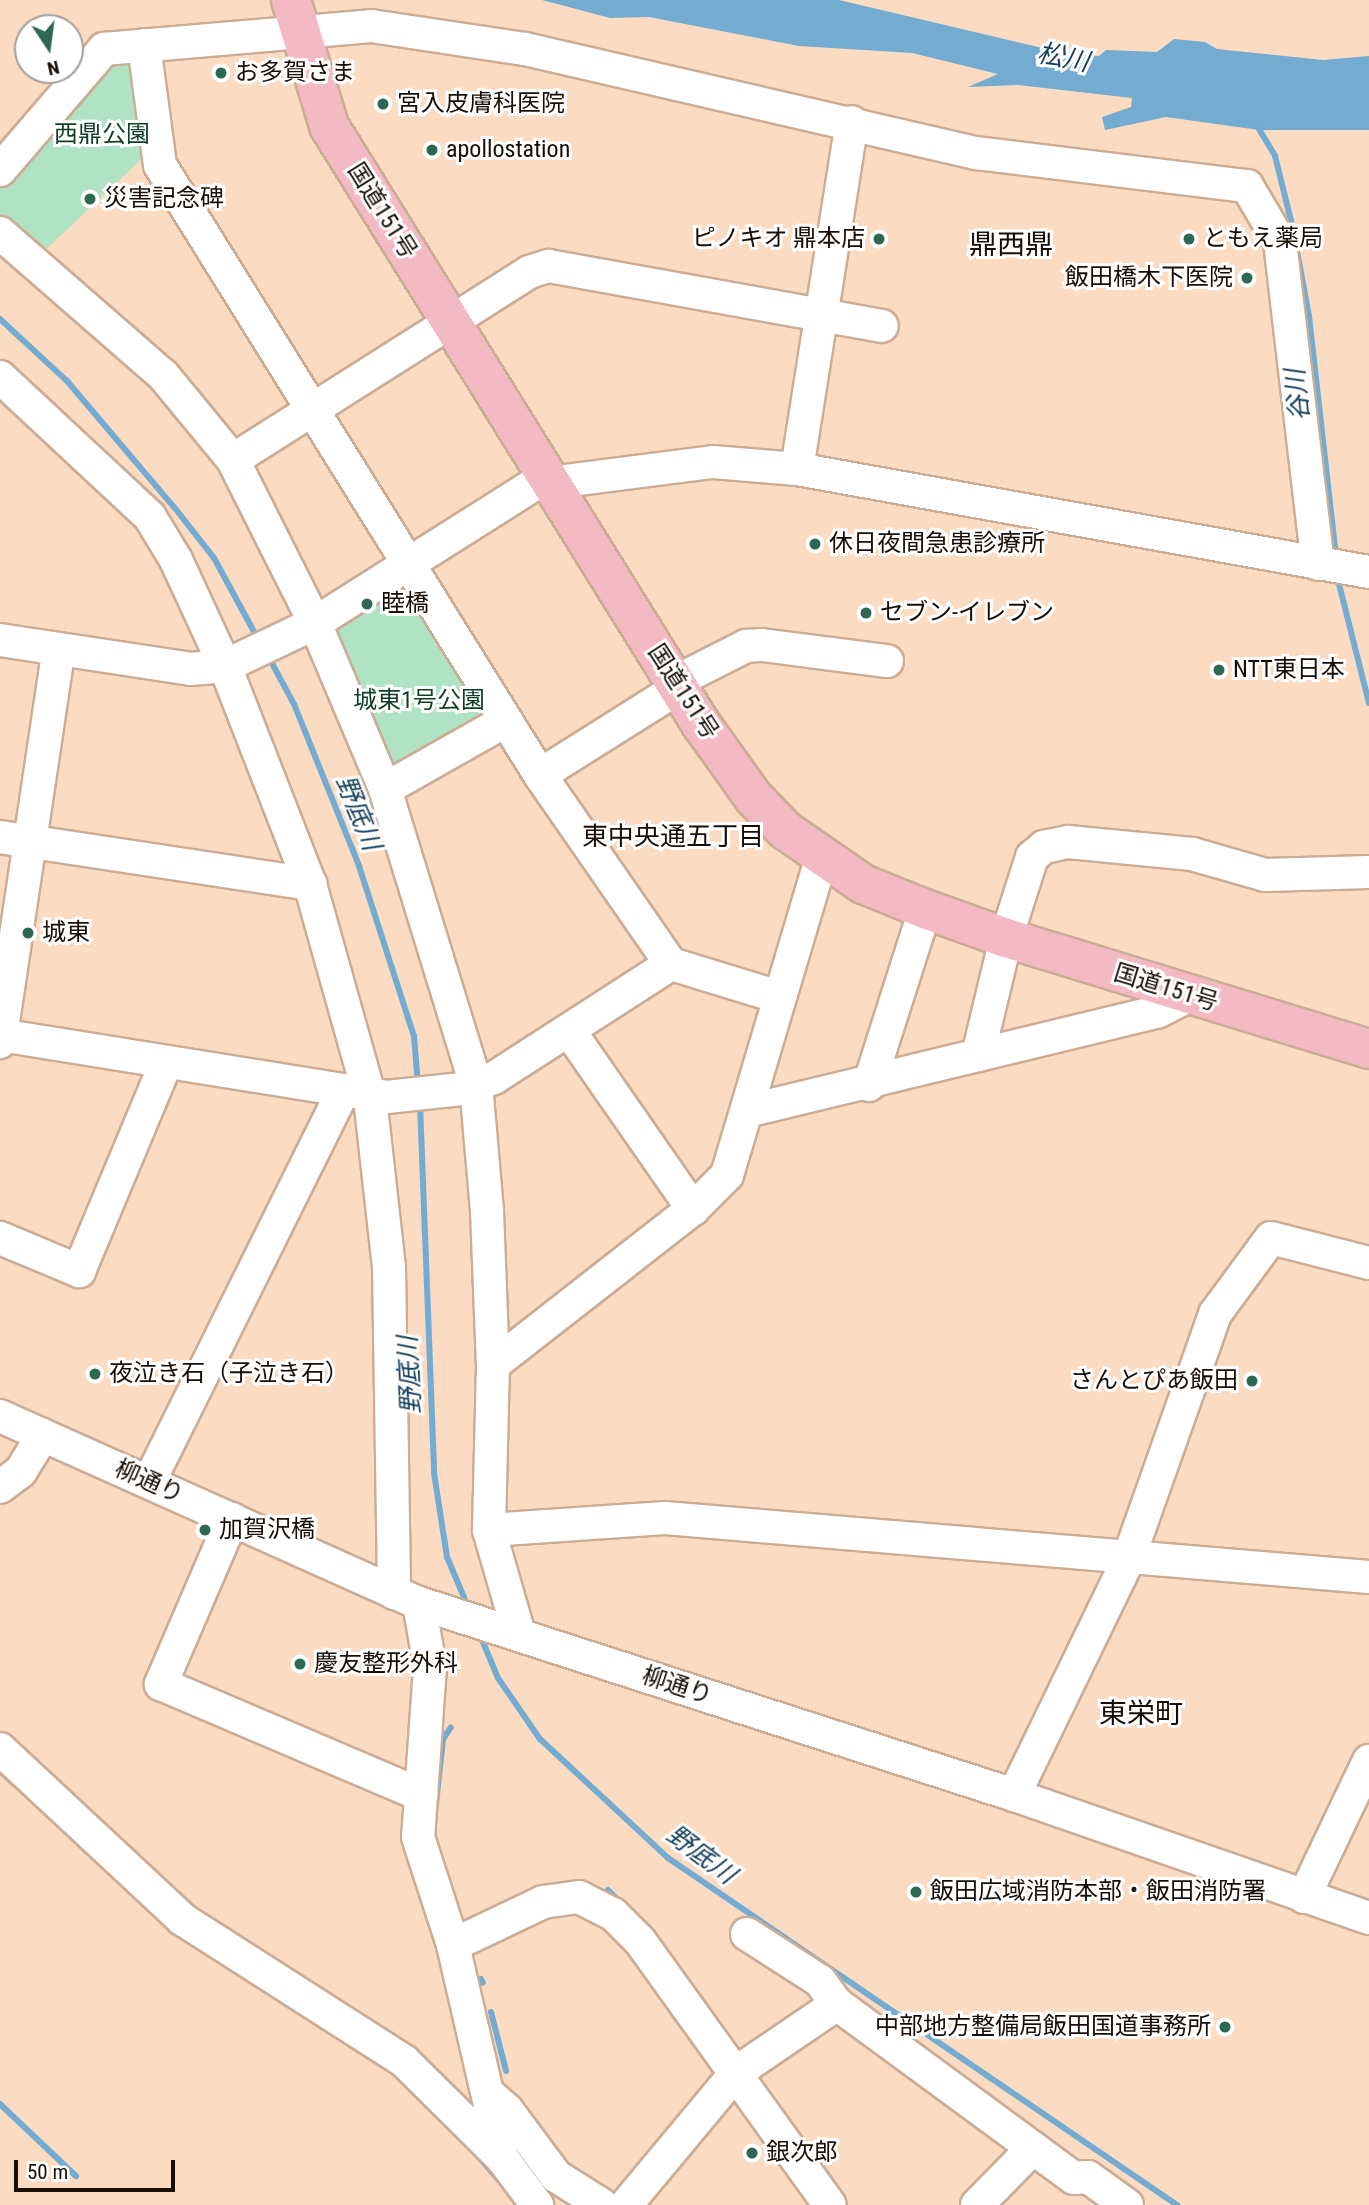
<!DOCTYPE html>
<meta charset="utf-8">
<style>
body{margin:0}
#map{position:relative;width:1369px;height:2205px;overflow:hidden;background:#fbdbc2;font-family:"Roboto Condensed","Noto Sans JP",sans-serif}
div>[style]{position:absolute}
.green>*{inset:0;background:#afe3c3}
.water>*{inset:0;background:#74abd1}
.stream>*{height:6px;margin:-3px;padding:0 3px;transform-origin:3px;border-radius:3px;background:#74abd1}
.roads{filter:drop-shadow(2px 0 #cbac95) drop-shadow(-2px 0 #cbac95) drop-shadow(0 2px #cbac95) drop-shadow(0 -2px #cbac95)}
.minor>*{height:32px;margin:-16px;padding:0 16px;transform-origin:16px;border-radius:16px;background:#fff}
.highway>*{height:38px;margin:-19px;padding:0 19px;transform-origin:19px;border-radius:19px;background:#f4bac3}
.dots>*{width:19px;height:19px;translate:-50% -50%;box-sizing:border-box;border:4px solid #fff;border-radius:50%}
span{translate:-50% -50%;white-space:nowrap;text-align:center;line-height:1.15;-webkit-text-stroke:6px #fff;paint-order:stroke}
.poi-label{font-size:24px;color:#170d05}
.left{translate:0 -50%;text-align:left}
.right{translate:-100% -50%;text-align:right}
.park-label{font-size:24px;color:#0e3e26}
.street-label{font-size:24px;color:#170d05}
.water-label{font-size:26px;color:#17425d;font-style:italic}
.neighbourhood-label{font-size:26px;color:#170d05}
.quarter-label{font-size:28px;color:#170d05}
.north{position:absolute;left:14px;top:14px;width:70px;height:70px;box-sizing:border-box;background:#fff;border:2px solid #a29e9b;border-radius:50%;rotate:167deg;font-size:19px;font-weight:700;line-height:28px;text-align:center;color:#170d05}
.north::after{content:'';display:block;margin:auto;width:24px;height:32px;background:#2d6852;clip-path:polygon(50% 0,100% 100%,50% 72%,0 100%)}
.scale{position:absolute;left:14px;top:2160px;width:161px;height:32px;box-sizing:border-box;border:4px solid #170d05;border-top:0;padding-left:9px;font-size:21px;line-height:24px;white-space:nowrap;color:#170d05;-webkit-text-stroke:5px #fff;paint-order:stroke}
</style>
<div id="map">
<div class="green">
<i style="clip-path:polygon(124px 59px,138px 66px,150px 151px,38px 257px,0 223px,0 182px,106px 63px)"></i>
<i style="clip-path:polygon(408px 581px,492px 718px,393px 779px,329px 629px)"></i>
</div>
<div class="water">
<i style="clip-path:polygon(542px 0,839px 0,1059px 52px,1099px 56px,1106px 50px,1157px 52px,1174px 39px,1205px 42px,1217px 49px,1323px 60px,1369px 56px,1369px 130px,1259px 130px,1166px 117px,1105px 130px,1102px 117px,1131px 107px,1132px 98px,1018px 85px,968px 87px,998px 74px,912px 53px,799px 46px,649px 17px,610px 18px)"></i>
</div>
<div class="stream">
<i style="left:1256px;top:124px;width:37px;rotate:59deg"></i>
<i style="left:1275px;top:156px;width:75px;rotate:76.1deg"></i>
<i style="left:1293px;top:229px;width:88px;rotate:79.6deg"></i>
<i style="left:1309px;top:316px;width:244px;rotate:83.6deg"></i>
<i style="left:0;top:319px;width:91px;rotate:42.8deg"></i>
<i style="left:67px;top:381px;width:165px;rotate:49.7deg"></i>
<i style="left:174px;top:507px;width:65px;rotate:51.9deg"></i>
<i style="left:214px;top:558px;width:94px;rotate:61.5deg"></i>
<i style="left:1337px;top:576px;width:131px;rotate:75.9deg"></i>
<i style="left:268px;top:656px;width:55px;rotate:61.6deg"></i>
<i style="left:294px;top:704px;width:175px;rotate:68.1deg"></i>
<i style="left:359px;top:866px;width:179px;rotate:72.1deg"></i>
<i style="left:414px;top:1036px;width:50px;rotate:85.4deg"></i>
<i style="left:420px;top:1104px;width:369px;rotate:87.8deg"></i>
<i style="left:434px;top:1473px;width:85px;rotate:81.2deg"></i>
<i style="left:447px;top:1557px;width:56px;rotate:67.1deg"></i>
<i style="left:480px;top:1635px;width:47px;rotate:67.3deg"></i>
<i style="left:498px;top:1678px;width:74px;rotate:55.5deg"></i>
<i style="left:540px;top:1739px;width:175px;rotate:42.9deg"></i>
<i style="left:668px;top:1858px;width:616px;rotate:34.28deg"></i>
<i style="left:0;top:1771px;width:18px;rotate:43deg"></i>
<i style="left:435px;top:1813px;width:74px;rotate:-83.8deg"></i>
<i style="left:443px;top:1739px;width:14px;rotate:-56deg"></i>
<i style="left:608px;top:1890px;width:17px;rotate:45deg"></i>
<i style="left:481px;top:1979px;width:4px;rotate:63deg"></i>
<i style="left:491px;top:2012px;width:61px;rotate:75.7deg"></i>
<i style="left:0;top:2104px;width:105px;rotate:43.5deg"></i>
<i style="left:476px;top:2154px;width:41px;rotate:48.9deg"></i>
</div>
<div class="roads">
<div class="minor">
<i style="left:144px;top:45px;width:121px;rotate:82.4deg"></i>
<i style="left:160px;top:165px;width:719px;rotate:58.08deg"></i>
<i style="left:540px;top:775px;width:230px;rotate:55.3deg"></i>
<i style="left:671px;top:964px;width:113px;rotate:17deg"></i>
<i style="left:0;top:170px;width:160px;rotate:-49.3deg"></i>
<i style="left:104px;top:49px;width:268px;rotate:-4.9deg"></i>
<i style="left:371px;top:26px;width:156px;rotate:8.5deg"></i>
<i style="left:525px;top:49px;width:464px;rotate:13deg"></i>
<i style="left:977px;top:153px;width:272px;rotate:7deg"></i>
<i style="left:1247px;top:186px;width:65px;rotate:59.5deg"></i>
<i style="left:1280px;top:242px;width:324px;rotate:83.3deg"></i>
<i style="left:0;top:233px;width:216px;rotate:41.1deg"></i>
<i style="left:163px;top:375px;width:110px;rotate:50.5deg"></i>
<i style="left:233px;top:460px;width:182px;rotate:63.3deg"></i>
<i style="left:315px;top:623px;width:180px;rotate:67.1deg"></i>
<i style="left:385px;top:789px;width:310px;rotate:72.9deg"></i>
<i style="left:476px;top:1085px;width:126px;rotate:85deg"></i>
<i style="left:487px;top:1211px;width:154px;rotate:87.8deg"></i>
<i style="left:493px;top:1365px;width:165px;rotate:91.4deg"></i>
<i style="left:489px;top:1530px;width:108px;rotate:73.9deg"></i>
<i style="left:0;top:377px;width:205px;rotate:43deg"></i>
<i style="left:150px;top:517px;width:50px;rotate:58.8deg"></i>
<i style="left:176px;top:560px;width:117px;rotate:65.2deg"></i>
<i style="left:225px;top:666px;width:234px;rotate:68.7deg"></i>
<i style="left:310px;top:884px;width:222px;rotate:74.3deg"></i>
<i style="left:370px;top:1098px;width:170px;rotate:83.6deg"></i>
<i style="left:389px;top:1267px;width:326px;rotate:89.1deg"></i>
<i style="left:233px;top:460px;width:351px;rotate:-32.4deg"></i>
<i style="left:529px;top:272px;width:21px;rotate:-17deg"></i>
<i style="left:549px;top:266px;width:338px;rotate:10.2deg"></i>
<i style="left:797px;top:469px;width:351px;rotate:-81deg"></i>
<i style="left:0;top:640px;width:193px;rotate:8.6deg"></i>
<i style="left:191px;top:669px;width:34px;rotate:-5deg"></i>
<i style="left:225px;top:666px;width:100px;rotate:-25.5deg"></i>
<i style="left:315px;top:623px;width:258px;rotate:-32.3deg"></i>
<i style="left:533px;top:485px;width:181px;rotate:-7.3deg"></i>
<i style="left:713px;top:462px;width:84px;rotate:4.8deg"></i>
<i style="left:797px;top:469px;width:581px;rotate:10.21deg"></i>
<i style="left:675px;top:682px;width:80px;rotate:-26.9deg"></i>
<i style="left:746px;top:646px;width:16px;rotate:-4deg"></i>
<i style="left:762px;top:645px;width:126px;rotate:7.3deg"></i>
<i style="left:540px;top:775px;width:163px;rotate:-32.2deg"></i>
<i style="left:385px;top:789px;width:138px;rotate:-29.5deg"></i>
<i style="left:0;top:837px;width:314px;rotate:8.6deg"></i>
<i style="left:570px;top:1032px;width:216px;rotate:55.2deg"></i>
<i style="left:0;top:1035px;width:392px;rotate:9.1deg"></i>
<i style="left:387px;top:1097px;width:75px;rotate:-6.1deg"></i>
<i style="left:462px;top:1089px;width:34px;rotate:-19deg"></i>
<i style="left:494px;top:1078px;width:211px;rotate:-32.8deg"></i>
<i style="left:0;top:1042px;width:397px;rotate:-81.5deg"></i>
<i style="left:978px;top:1055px;width:120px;rotate:-76.5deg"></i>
<i style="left:1006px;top:938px;width:85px;rotate:-72.2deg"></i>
<i style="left:1032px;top:857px;width:16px;rotate:-40deg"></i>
<i style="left:1044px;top:847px;width:25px;rotate:-12deg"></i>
<i style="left:1068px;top:842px;width:125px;rotate:5.5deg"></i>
<i style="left:1192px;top:854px;width:76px;rotate:16deg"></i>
<i style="left:1265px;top:875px;width:104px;rotate:-1.7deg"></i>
<i style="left:869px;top:1085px;width:185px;rotate:-72.3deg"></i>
<i style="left:747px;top:1111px;width:422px;rotate:-13.6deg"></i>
<i style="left:1157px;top:1012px;width:38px;rotate:-27deg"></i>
<i style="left:0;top:1238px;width:86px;rotate:22.7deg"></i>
<i style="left:79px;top:1271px;width:225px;rotate:-67.3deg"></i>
<i style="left:493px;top:1365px;width:254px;rotate:-38deg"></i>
<i style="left:693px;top:1209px;width:48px;rotate:-45deg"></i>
<i style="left:727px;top:1175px;width:330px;rotate:-73.4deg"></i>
<i style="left:0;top:1416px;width:459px;rotate:24.1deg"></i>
<i style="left:419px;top:1603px;width:625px;rotate:17.88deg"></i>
<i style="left:1014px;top:1795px;width:376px;rotate:19.1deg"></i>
<i style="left:149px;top:1482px;width:436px;rotate:-63.6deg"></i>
<i style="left:0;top:1487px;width:26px;rotate:-37deg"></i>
<i style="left:21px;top:1471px;width:42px;rotate:-58.6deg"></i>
<i style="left:232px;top:1519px;width:180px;rotate:113.3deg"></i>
<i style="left:161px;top:1684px;width:283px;rotate:23.1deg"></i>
<i style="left:489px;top:1530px;width:176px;rotate:-3.9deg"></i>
<i style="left:665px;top:1518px;width:706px;rotate:4.79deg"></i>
<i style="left:419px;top:1603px;width:65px;rotate:80.2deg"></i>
<i style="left:430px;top:1667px;width:170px;rotate:94deg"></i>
<i style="left:418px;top:1837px;width:114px;rotate:72deg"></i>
<i style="left:453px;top:1945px;width:219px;rotate:77deg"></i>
<i style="left:0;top:1749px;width:249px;rotate:43deg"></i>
<i style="left:182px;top:1919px;width:264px;rotate:32.6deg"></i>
<i style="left:404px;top:2061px;width:138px;rotate:44.7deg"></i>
<i style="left:502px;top:2158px;width:59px;rotate:53.3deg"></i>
<i style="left:1014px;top:1795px;width:261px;rotate:-64.1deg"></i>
<i style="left:1128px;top:1560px;width:261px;rotate:-70.5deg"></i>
<i style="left:1215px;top:1314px;width:94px;rotate:-53.6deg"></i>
<i style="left:1271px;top:1238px;width:101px;rotate:14.3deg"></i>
<i style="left:1304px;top:1897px;width:151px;rotate:-64.5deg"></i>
<i style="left:747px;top:1934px;width:87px;rotate:32.8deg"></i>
<i style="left:820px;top:1981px;width:29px;rotate:54deg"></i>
<i style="left:453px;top:1945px;width:100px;rotate:-25.5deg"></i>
<i style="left:543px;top:1902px;width:36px;rotate:-8deg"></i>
<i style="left:579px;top:1897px;width:38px;rotate:27deg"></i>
<i style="left:613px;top:1914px;width:38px;rotate:45deg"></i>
<i style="left:640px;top:1941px;width:325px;rotate:54.3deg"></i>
<i style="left:491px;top:2096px;width:21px;rotate:41deg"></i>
<i style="left:507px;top:2110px;width:82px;rotate:53.4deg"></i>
<i style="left:556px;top:2176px;width:54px;rotate:32.2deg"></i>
<i style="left:626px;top:2205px;width:173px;rotate:-50.2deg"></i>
<i style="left:737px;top:2072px;width:121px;rotate:-34.2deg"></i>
<i style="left:837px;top:2004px;width:294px;rotate:36.3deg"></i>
<i style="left:1074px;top:2178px;width:14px;rotate:-4deg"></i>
<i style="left:1088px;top:2177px;width:48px;rotate:35.7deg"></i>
<i style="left:977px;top:2205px;width:80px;rotate:-45.5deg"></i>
</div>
<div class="highway">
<i style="left:291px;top:0;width:132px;rotate:73.2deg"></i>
<i style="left:329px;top:126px;width:704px;rotate:58.12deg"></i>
<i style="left:701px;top:724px;width:91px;rotate:54.4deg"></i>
<i style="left:754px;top:798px;width:45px;rotate:45.9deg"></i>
<i style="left:785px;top:830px;width:95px;rotate:34.7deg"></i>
<i style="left:863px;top:884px;width:67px;rotate:22deg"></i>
<i style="left:925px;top:909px;width:86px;rotate:19.7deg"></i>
<i style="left:1006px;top:938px;width:380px;rotate:17deg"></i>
</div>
</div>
<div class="dots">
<i style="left:221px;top:73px;background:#2d6852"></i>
<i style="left:383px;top:104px;background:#2d6852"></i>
<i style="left:432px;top:150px;background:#2d6852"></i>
<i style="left:90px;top:199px;background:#2d6852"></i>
<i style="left:879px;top:239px;background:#2d6852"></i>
<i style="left:1189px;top:239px;background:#2d6852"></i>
<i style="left:1247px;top:278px;background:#2d6852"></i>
<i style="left:815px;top:544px;background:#2d6852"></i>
<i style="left:367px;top:604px;background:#2d6852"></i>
<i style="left:866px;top:613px;background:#2d6852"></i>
<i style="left:1219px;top:670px;background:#2d6852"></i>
<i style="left:28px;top:933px;background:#2d6852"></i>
<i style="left:95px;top:1374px;background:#2d6852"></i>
<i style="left:1252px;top:1381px;background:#2d6852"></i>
<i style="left:205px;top:1530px;background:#2d6852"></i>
<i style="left:300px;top:1664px;background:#2d6852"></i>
<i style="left:916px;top:1892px;background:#2d6852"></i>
<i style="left:1225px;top:2027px;background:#2d6852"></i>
<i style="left:752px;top:2153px;background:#2d6852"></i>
</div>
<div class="poi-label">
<span class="left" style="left:235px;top:73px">お多賀さま</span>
<span class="left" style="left:397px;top:104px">宮入皮膚科医院</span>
<span class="left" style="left:446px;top:150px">apollostation</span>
<span class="left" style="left:104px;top:199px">災害記念碑</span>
<span class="right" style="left:865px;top:239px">ピノキオ 鼎本店</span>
<span class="left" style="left:1203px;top:239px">ともえ薬局</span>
<span class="right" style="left:1233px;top:278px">飯田橋木下医院</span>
<span class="left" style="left:829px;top:544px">休日夜間急患診療所</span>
<span class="left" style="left:381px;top:604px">睦橋</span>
<span class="left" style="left:880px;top:613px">セブン-イレブン</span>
<span class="left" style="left:1233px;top:670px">NTT東日本</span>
<span class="left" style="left:42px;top:933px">城東</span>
<span class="left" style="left:109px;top:1374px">夜泣き石（子泣き石）</span>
<span class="right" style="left:1238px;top:1381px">さんとぴあ飯田</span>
<span class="left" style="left:219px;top:1530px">加賀沢橋</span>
<span class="left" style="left:314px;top:1664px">慶友整形外科</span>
<span class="left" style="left:930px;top:1892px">飯田広域消防本部・飯田消防署</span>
<span class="right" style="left:1211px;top:2027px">中部地方整備局飯田国道事務所</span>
<span class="left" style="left:766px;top:2153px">銀次郎</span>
</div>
<div class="park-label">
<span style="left:102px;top:135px">西鼎公園</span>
<span style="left:419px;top:701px">城東1号公園</span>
</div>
<div class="street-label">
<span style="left:382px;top:211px;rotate:58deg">国道151号</span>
<span style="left:683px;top:692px;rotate:57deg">国道151号</span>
<span style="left:1166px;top:988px;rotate:17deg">国道151号</span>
<span style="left:149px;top:1482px;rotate:24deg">柳通り</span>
<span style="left:677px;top:1686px;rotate:18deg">柳通り</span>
</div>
<div class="water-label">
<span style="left:1063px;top:58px;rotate:11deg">松川</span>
<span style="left:1298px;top:395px;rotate:-96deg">谷川</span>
<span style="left:358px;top:813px;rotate:68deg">野底川</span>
<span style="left:410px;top:1375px;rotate:-93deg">野底川</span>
<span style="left:701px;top:1855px;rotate:37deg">野底川</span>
</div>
<div class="neighbourhood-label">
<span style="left:673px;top:837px">東中央通五丁目</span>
</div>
<div class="quarter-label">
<span style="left:1011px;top:245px">鼎西鼎</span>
<span style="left:1141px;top:1714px">東栄町</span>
</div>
<div class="north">N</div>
<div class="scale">50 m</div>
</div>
